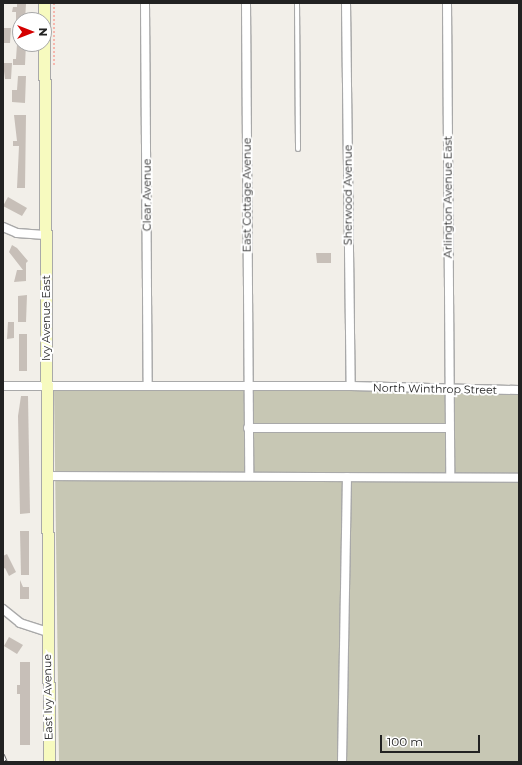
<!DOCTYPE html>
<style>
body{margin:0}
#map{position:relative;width:522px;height:765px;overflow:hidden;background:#f2efe9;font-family:Montserrat,sans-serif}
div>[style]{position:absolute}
.construction>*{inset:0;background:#c7c7b4}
.building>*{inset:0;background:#c7bfb8}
.path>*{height:1px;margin-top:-0.5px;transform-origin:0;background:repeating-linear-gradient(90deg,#fa8072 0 2px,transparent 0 4px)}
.roads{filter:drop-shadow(1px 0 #a9a9a9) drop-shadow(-1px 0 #a9a9a9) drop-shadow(0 1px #a9a9a9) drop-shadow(0 -1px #a9a9a9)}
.lane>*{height:4px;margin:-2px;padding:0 2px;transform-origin:2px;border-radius:2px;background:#fff}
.street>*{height:8px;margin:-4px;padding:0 4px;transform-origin:4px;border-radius:4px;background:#fff}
.secondary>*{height:11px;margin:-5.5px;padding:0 5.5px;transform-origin:5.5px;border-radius:5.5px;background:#f7fabf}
.rail>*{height:3.5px;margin-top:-1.75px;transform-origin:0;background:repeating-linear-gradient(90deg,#fff 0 6px,#707070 0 12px);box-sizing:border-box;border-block:1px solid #707070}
span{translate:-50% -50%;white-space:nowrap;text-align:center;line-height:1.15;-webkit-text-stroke:4px #fff;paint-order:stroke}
.street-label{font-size:11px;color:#222}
.frame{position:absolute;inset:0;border:4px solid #222;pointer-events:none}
.north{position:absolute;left:12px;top:12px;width:40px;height:40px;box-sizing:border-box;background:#fff;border:1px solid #a7a7a7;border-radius:50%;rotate:90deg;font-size:11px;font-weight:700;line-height:16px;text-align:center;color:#222}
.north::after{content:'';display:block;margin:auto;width:14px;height:18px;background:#d40000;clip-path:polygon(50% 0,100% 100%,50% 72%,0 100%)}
.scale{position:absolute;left:380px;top:735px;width:100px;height:18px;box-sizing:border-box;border:2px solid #222;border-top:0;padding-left:5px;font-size:12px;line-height:14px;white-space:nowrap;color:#222;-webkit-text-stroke:3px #fff;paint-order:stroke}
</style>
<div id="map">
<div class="construction">
<i style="clip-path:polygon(54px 389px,519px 392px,519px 762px,59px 762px)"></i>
</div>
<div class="building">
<i style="clip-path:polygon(17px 4px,26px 4px,25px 20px,16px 20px,16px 12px,12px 12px,13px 7px,17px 7px)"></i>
<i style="clip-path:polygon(4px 28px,11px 28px,10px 43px,3px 43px)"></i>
<i style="clip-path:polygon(17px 44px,26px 44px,25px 65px,13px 65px,13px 59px,16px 59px)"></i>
<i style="clip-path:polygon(3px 63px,12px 63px,11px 79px,5px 79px)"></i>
<i style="clip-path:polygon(18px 76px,26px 76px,25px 103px,12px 102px,12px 90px,17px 90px)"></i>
<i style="clip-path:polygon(14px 115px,26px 115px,25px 188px,17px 188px,19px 146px,13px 146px,13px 141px,17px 141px)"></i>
<i style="clip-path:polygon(8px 197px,27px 208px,22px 216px,3px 206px)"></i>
<i style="clip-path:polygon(12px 245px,17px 248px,28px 261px,26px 263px,26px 281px,14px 282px,17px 270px,23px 270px,9px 252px)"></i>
<i style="clip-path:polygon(316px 253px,331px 253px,331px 263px,317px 263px)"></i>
<i style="clip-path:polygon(27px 295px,26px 322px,18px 322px,18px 296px)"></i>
<i style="clip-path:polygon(8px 322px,14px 322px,14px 338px,7px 339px)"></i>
<i style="clip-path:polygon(19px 334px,27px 334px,27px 371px,19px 371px)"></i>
<i style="clip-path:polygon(21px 396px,28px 396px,30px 513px,20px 514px,18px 416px)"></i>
<i style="clip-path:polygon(20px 531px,29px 531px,29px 575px,21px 575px)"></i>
<i style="clip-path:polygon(7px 554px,16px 572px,9px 576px,5px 568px,3px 569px,3px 556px)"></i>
<i style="clip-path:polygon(20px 580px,23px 587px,29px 587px,29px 599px,20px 599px)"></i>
<i style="clip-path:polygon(9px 637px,23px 645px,17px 654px,4px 646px)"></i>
<i style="clip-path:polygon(20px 662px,30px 662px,30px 745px,20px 745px,20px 694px,17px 694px,17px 685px,20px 685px)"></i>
</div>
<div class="path">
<i style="left:54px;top:3px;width:63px;rotate:90deg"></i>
</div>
<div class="roads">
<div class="lane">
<i style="left:297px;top:3px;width:146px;rotate:89.6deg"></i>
</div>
<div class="street">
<i style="left:145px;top:3px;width:383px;rotate:89.6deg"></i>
<i style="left:246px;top:3px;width:473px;rotate:89.6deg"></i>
<i style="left:346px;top:3px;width:383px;rotate:89.3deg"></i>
<i style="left:447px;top:3px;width:474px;rotate:89.6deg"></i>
<i style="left:3px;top:227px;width:15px;rotate:23deg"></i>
<i style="left:17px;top:233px;width:28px;rotate:4deg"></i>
<i style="left:3px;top:386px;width:348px"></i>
<i style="left:351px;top:386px;width:168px;rotate:1.4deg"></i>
<i style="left:248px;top:428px;width:201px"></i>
<i style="left:46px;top:476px;width:473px;rotate:0.2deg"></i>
<i style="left:3px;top:609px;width:22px;rotate:39deg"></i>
<i style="left:20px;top:623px;width:28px;rotate:18deg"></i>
<i style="left:342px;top:762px;width:285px;rotate:-89deg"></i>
</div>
<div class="secondary">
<i style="left:44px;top:3px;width:759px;rotate:89.62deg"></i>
</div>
</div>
<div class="rail">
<i style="left:3px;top:755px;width:8px;rotate:67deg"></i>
</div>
<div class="street-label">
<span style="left:147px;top:195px;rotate:-90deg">Clear Avenue</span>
<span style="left:247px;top:195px;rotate:-90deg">East Cottage Avenue</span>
<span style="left:348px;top:195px;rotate:-90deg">Sherwood Avenue</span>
<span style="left:448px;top:197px;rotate:-90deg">Arlington Avenue East</span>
<span style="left:46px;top:318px;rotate:-90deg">Ivy Avenue East</span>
<span style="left:435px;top:389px;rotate:1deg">North Winthrop Street</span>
<span style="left:48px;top:697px;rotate:-91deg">East Ivy Avenue</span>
</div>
<div class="frame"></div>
<div class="north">N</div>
<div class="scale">100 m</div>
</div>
